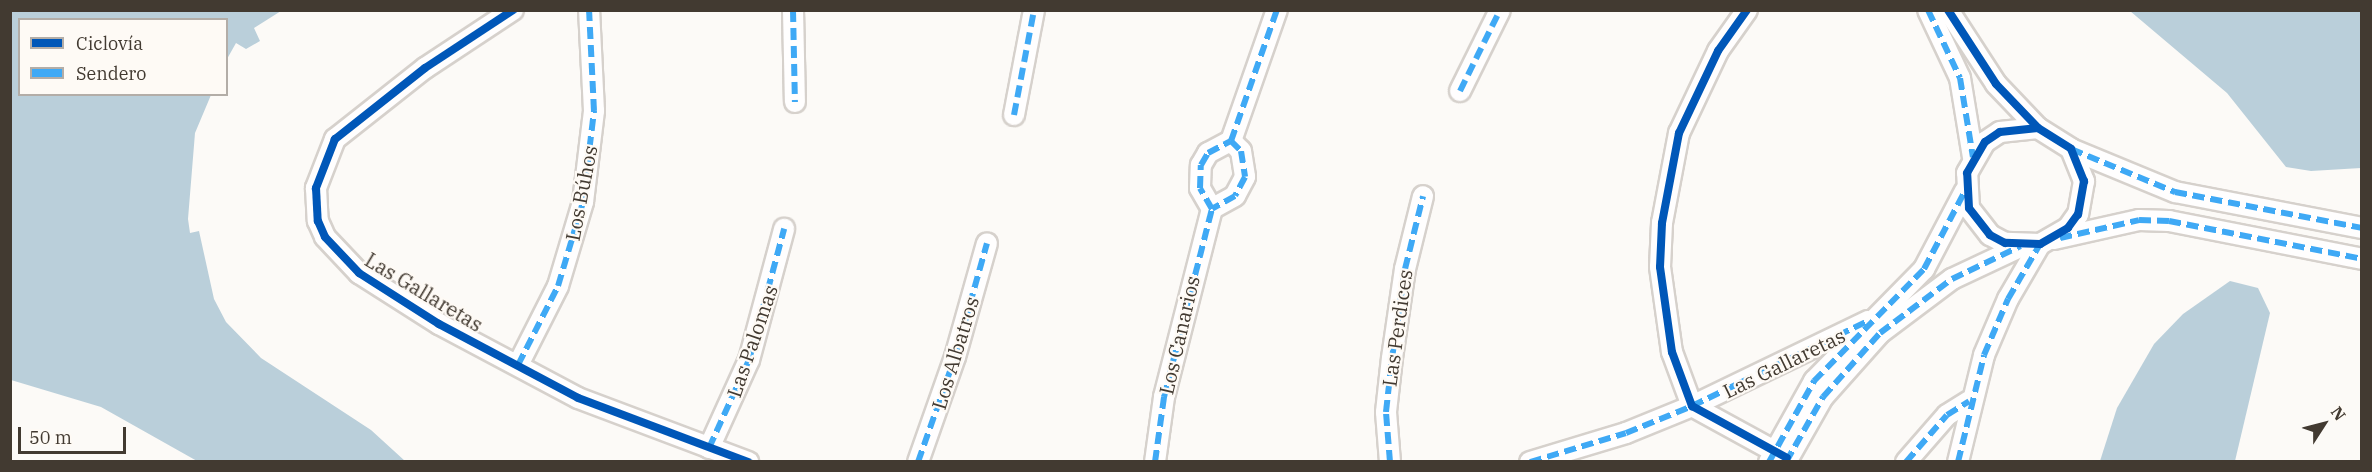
<!DOCTYPE html>
<meta charset="utf-8">
<style>
body{margin:0}
#map{position:relative;width:2372px;height:472px;overflow:hidden;background:#fcfaf7;font-family:"IBM Plex Serif",serif}
div>[style]{position:absolute}
.water>*{inset:0;background:#bacfda}
.roads{filter:drop-shadow(2px 0 #d6d1cc) drop-shadow(-2px 0 #d6d1cc) drop-shadow(0 2px #d6d1cc) drop-shadow(0 -2px #d6d1cc)}
.minor>*{height:20px;margin:-10px;padding:0 10px;transform-origin:10px;border-radius:10px;background:#fffefe}
.quiet>*{height:6px;margin-top:-3px;transform-origin:0;background:repeating-linear-gradient(90deg,#3fa9f5 0 12px,transparent 0 18px)}
.cycleway>*{height:8px;margin:-4px;padding:0 4px;transform-origin:4px;border-radius:4px;background:#0057b8}
span{translate:-50% -50%;white-space:nowrap;text-align:center;line-height:1.15;-webkit-text-stroke:4.5px #fefaf5;paint-order:stroke}
.street-label{font-size:20px;color:#423a31}
.frame{position:absolute;inset:0;border:12px solid #423a31;pointer-events:none}
.legend{position:absolute;left:18px;top:18px;width:210px;height:78px;box-sizing:border-box;background:#fefaf5;border:2px solid #b3ada7;margin:0;padding:8px 10px;list-style:none;font-size:18px;color:#423a31}
.legend li{display:flex;align-items:center;gap:12px;height:30px}
.legend b{width:30px;border:2px solid #b3ada7}
.north{position:absolute;left:2294px;top:394px;width:60px;height:60px;-webkit-text-stroke:4px #fefaf5;paint-order:stroke;rotate:54deg;font-size:16px;font-weight:700;line-height:24px;text-align:center;color:#423a31}
.north::after{content:'';display:block;margin:auto;width:21px;height:27px;background:#423a31;clip-path:polygon(50% 0,100% 100%,50% 72%,0 100%)}
.scale{position:absolute;left:18px;top:427px;width:108px;height:27px;box-sizing:border-box;border:3px solid #423a31;border-top:0;padding-left:8px;font-size:18px;line-height:21px;white-space:nowrap;color:#423a31;-webkit-text-stroke:4px #fefaf5;paint-order:stroke}
</style>
<div id="map">
<div class="water">
<i style="clip-path:polygon(11px 10px,281px 11px,254px 28px,260px 41px,246px 49px,236px 43px,227px 59px,226px 20px,20px 20px,20px 94px,211px 95px,195px 133px,188px 219px,190px 233px,199px 231px,214px 299px,226px 322px,261px 358px,371px 430px,405px 461px,197px 461px,101px 407px,11px 380px)"></i>
<i style="clip-path:polygon(2130px 11px,2361px 11px,2361px 168px,2311px 171px,2286px 167px,2227px 93px)"></i>
<i style="clip-path:polygon(2230px 281px,2258px 288px,2270px 313px,2235px 461px,2100px 461px,2117px 408px,2154px 344px,2183px 314px)"></i>
</div>
<div class="roads">
<div class="minor">
<i style="left:513px;top:10px;width:105px;rotate:146.6deg"></i>
<i style="left:425px;top:68px;width:115px;rotate:141.7deg"></i>
<i style="left:335px;top:139px;width:53px;rotate:111.2deg"></i>
<i style="left:316px;top:188px;width:33px;rotate:87deg"></i>
<i style="left:318px;top:221px;width:17px;rotate:66deg"></i>
<i style="left:325px;top:237px;width:50px;rotate:46.6deg"></i>
<i style="left:359px;top:273px;width:95px;rotate:32.5deg"></i>
<i style="left:439px;top:324px;width:157px;rotate:28deg"></i>
<i style="left:578px;top:398px;width:182px;rotate:20.6deg"></i>
<i style="left:793px;top:10px;width:92px;rotate:88.8deg"></i>
<i style="left:1747px;top:10px;width:50px;rotate:125.3deg"></i>
<i style="left:1718px;top:51px;width:91px;rotate:115.4deg"></i>
<i style="left:1679px;top:133px;width:92px;rotate:100.7deg"></i>
<i style="left:1662px;top:223px;width:44px;rotate:92.6deg"></i>
<i style="left:1660px;top:267px;width:86px;rotate:82deg"></i>
<i style="left:1672px;top:352px;width:58px;rotate:69.7deg"></i>
<i style="left:1692px;top:406px;width:108px;rotate:28.7deg"></i>
<i style="left:1928px;top:10px;width:75px;rotate:64.8deg"></i>
<i style="left:1960px;top:78px;width:80px;rotate:80.7deg"></i>
<i style="left:1948px;top:10px;width:88px;rotate:57deg"></i>
<i style="left:1996px;top:84px;width:61px;rotate:46.3deg"></i>
<i style="left:2038px;top:128px;width:39px;rotate:32deg"></i>
<i style="left:2071px;top:149px;width:35px;rotate:68deg"></i>
<i style="left:2084px;top:181px;width:34px;rotate:100deg"></i>
<i style="left:2078px;top:214px;width:17px;rotate:126deg"></i>
<i style="left:2068px;top:228px;width:32px;rotate:150deg"></i>
<i style="left:2040px;top:244px;width:35px;rotate:-178deg"></i>
<i style="left:2005px;top:243px;width:17px;rotate:-152deg"></i>
<i style="left:1990px;top:235px;width:34px;rotate:-128deg"></i>
<i style="left:1969px;top:208px;width:35px;rotate:-93deg"></i>
<i style="left:1967px;top:173px;width:36px;rotate:-60deg"></i>
<i style="left:1985px;top:142px;width:18px;rotate:-34deg"></i>
<i style="left:2000px;top:132px;width:38px;rotate:-6deg"></i>
<i style="left:1460px;top:91px;width:90px;rotate:-63.7deg"></i>
<i style="left:1014px;top:115px;width:107px;rotate:-79.2deg"></i>
<i style="left:1231px;top:141px;width:14px;rotate:45deg"></i>
<i style="left:1241px;top:151px;width:26px;rotate:81deg"></i>
<i style="left:1245px;top:177px;width:21px;rotate:118deg"></i>
<i style="left:1235px;top:196px;width:26px;rotate:151deg"></i>
<i style="left:1212px;top:209px;width:24px;rotate:-120deg"></i>
<i style="left:1200px;top:188px;width:23px;rotate:-88deg"></i>
<i style="left:1201px;top:165px;width:14px;rotate:-60deg"></i>
<i style="left:1208px;top:153px;width:26px;rotate:-28deg"></i>
<i style="left:1231px;top:141px;width:139px;rotate:-70.7deg"></i>
<i style="left:2071px;top:149px;width:113px;rotate:22.5deg"></i>
<i style="left:2175px;top:192px;width:190px;rotate:10.9deg"></i>
<i style="left:2054px;top:239px;width:87px;rotate:-12.6deg"></i>
<i style="left:2139px;top:220px;width:30px;rotate:2deg"></i>
<i style="left:2169px;top:221px;width:197px;rotate:11.1deg"></i>
<i style="left:518px;top:365px;width:89px;rotate:-63.1deg"></i>
<i style="left:558px;top:286px;width:88px;rotate:-73.4deg"></i>
<i style="left:583px;top:202px;width:92px;rotate:-83.1deg"></i>
<i style="left:594px;top:111px;width:101px;rotate:-92.8deg"></i>
<i style="left:709px;top:448px;width:97px;rotate:-65.6deg"></i>
<i style="left:749px;top:360px;width:136px;rotate:-75deg"></i>
<i style="left:918px;top:462px;width:111px;rotate:-70.6deg"></i>
<i style="left:955px;top:357px;width:118px;rotate:-74.3deg"></i>
<i style="left:1155px;top:462px;width:66px;rotate:-82.1deg"></i>
<i style="left:1164px;top:397px;width:194px;rotate:-75.7deg"></i>
<i style="left:1390px;top:462px;width:50px;rotate:-94.6deg"></i>
<i style="left:1386px;top:412px;width:54px;rotate:-83.7deg"></i>
<i style="left:1392px;top:358px;width:90px;rotate:-81.7deg"></i>
<i style="left:1405px;top:269px;width:75px;rotate:-76.1deg"></i>
<i style="left:1530px;top:462px;width:100px;rotate:-16.8deg"></i>
<i style="left:1626px;top:433px;width:71px;rotate:-22.2deg"></i>
<i style="left:1692px;top:406px;width:195px;rotate:-25.8deg"></i>
<i style="left:1769px;top:462px;width:93px;rotate:-60.9deg"></i>
<i style="left:1814px;top:381px;width:157px;rotate:-45.5deg"></i>
<i style="left:1924px;top:269px;width:88px;rotate:-62.3deg"></i>
<i style="left:1786px;top:462px;width:75px;rotate:-60.4deg"></i>
<i style="left:1823px;top:397px;width:86px;rotate:-48.3deg"></i>
<i style="left:1880px;top:333px;width:90px;rotate:-36.9deg"></i>
<i style="left:1952px;top:279px;width:77px;rotate:-25.2deg"></i>
<i style="left:1906px;top:462px;width:62px;rotate:-48.9deg"></i>
<i style="left:1947px;top:415px;width:26px;rotate:-32deg"></i>
<i style="left:1958px;top:462px;width:110px;rotate:-76.3deg"></i>
<i style="left:1984px;top:355px;width:61px;rotate:-66.8deg"></i>
<i style="left:2008px;top:299px;width:64px;rotate:-59.8deg"></i>
</div>
</div>
<div class="quiet">
<i style="left:793px;top:10px;width:92px;rotate:88.8deg"></i>
<i style="left:1928px;top:10px;width:75px;rotate:64.8deg"></i>
<i style="left:1960px;top:78px;width:80px;rotate:80.7deg"></i>
<i style="left:1460px;top:91px;width:90px;rotate:-63.7deg"></i>
<i style="left:1014px;top:115px;width:107px;rotate:-79.2deg"></i>
<i style="left:1231px;top:141px;width:14px;rotate:45deg"></i>
<i style="left:1241px;top:151px;width:26px;rotate:81deg"></i>
<i style="left:1245px;top:177px;width:21px;rotate:118deg"></i>
<i style="left:1235px;top:196px;width:26px;rotate:151deg"></i>
<i style="left:1212px;top:209px;width:24px;rotate:-120deg"></i>
<i style="left:1200px;top:188px;width:23px;rotate:-88deg"></i>
<i style="left:1201px;top:165px;width:14px;rotate:-60deg"></i>
<i style="left:1208px;top:153px;width:26px;rotate:-28deg"></i>
<i style="left:1231px;top:141px;width:139px;rotate:-70.7deg"></i>
<i style="left:2071px;top:149px;width:113px;rotate:22.5deg"></i>
<i style="left:2175px;top:192px;width:190px;rotate:10.9deg"></i>
<i style="left:2060px;top:238px;width:81px;rotate:-12.8deg"></i>
<i style="left:2139px;top:220px;width:30px;rotate:2deg"></i>
<i style="left:2169px;top:221px;width:197px;rotate:11.1deg"></i>
<i style="left:518px;top:365px;width:89px;rotate:-63.1deg"></i>
<i style="left:558px;top:286px;width:88px;rotate:-73.4deg"></i>
<i style="left:583px;top:202px;width:92px;rotate:-83.1deg"></i>
<i style="left:594px;top:111px;width:101px;rotate:-92.8deg"></i>
<i style="left:709px;top:448px;width:97px;rotate:-65.6deg"></i>
<i style="left:749px;top:360px;width:136px;rotate:-75deg"></i>
<i style="left:918px;top:462px;width:111px;rotate:-70.6deg"></i>
<i style="left:955px;top:357px;width:118px;rotate:-74.3deg"></i>
<i style="left:1155px;top:462px;width:66px;rotate:-82.1deg"></i>
<i style="left:1164px;top:397px;width:194px;rotate:-75.7deg"></i>
<i style="left:1390px;top:462px;width:50px;rotate:-94.6deg"></i>
<i style="left:1386px;top:412px;width:54px;rotate:-83.7deg"></i>
<i style="left:1392px;top:358px;width:90px;rotate:-81.7deg"></i>
<i style="left:1405px;top:269px;width:75px;rotate:-76.1deg"></i>
<i style="left:1530px;top:462px;width:100px;rotate:-16.8deg"></i>
<i style="left:1626px;top:433px;width:71px;rotate:-22.2deg"></i>
<i style="left:1692px;top:406px;width:195px;rotate:-25.8deg"></i>
<i style="left:1769px;top:462px;width:93px;rotate:-60.9deg"></i>
<i style="left:1814px;top:381px;width:157px;rotate:-45.5deg"></i>
<i style="left:1924px;top:269px;width:88px;rotate:-62.3deg"></i>
<i style="left:1786px;top:462px;width:75px;rotate:-60.4deg"></i>
<i style="left:1823px;top:397px;width:86px;rotate:-48.3deg"></i>
<i style="left:1880px;top:333px;width:90px;rotate:-36.9deg"></i>
<i style="left:1952px;top:279px;width:76px;rotate:-25.6deg"></i>
<i style="left:1906px;top:462px;width:62px;rotate:-48.9deg"></i>
<i style="left:1947px;top:415px;width:26px;rotate:-32deg"></i>
<i style="left:1958px;top:462px;width:110px;rotate:-76.3deg"></i>
<i style="left:1984px;top:355px;width:61px;rotate:-66.8deg"></i>
<i style="left:2008px;top:299px;width:64px;rotate:-59.8deg"></i>
</div>
<div class="cycleway">
<i style="left:513px;top:10px;width:105px;rotate:146.6deg"></i>
<i style="left:425px;top:68px;width:115px;rotate:141.7deg"></i>
<i style="left:335px;top:139px;width:53px;rotate:111.2deg"></i>
<i style="left:316px;top:188px;width:33px;rotate:87deg"></i>
<i style="left:318px;top:221px;width:17px;rotate:66deg"></i>
<i style="left:325px;top:237px;width:50px;rotate:46.6deg"></i>
<i style="left:359px;top:273px;width:95px;rotate:32.5deg"></i>
<i style="left:439px;top:324px;width:157px;rotate:28deg"></i>
<i style="left:578px;top:398px;width:182px;rotate:20.6deg"></i>
<i style="left:1747px;top:10px;width:50px;rotate:125.3deg"></i>
<i style="left:1718px;top:51px;width:91px;rotate:115.4deg"></i>
<i style="left:1679px;top:133px;width:92px;rotate:100.7deg"></i>
<i style="left:1662px;top:223px;width:44px;rotate:92.6deg"></i>
<i style="left:1660px;top:267px;width:86px;rotate:82deg"></i>
<i style="left:1672px;top:352px;width:58px;rotate:69.7deg"></i>
<i style="left:1692px;top:406px;width:108px;rotate:28.7deg"></i>
<i style="left:1948px;top:10px;width:88px;rotate:57deg"></i>
<i style="left:1996px;top:84px;width:61px;rotate:46.3deg"></i>
<i style="left:2038px;top:128px;width:39px;rotate:32deg"></i>
<i style="left:2071px;top:149px;width:35px;rotate:68deg"></i>
<i style="left:2084px;top:181px;width:34px;rotate:100deg"></i>
<i style="left:2078px;top:214px;width:17px;rotate:126deg"></i>
<i style="left:2068px;top:228px;width:32px;rotate:150deg"></i>
<i style="left:2040px;top:244px;width:35px;rotate:-178deg"></i>
<i style="left:2005px;top:243px;width:17px;rotate:-152deg"></i>
<i style="left:1990px;top:235px;width:34px;rotate:-128deg"></i>
<i style="left:1969px;top:208px;width:35px;rotate:-93deg"></i>
<i style="left:1967px;top:173px;width:36px;rotate:-60deg"></i>
<i style="left:1985px;top:142px;width:18px;rotate:-34deg"></i>
<i style="left:2000px;top:132px;width:38px;rotate:-6deg"></i>
</div>
<div class="street-label">
<span style="left:581px;top:193px;rotate:-79deg">Los Búhos</span>
<span style="left:424px;top:292px;rotate:31deg">Las Gallaretas</span>
<span style="left:1397px;top:328px;rotate:-82deg">Las Perdices</span>
<span style="left:1179px;top:335px;rotate:-77deg">Los Canarios</span>
<span style="left:752px;top:341px;rotate:-71deg">Las Palomas</span>
<span style="left:955px;top:353px;rotate:-73deg">Los Albatros</span>
<span style="left:1784px;top:363px;rotate:-26deg">Las Gallaretas</span>
</div>
<div class="frame"></div>
<ul class="legend">
<li><b style="height:8px;background:#0057b8"></b>Ciclovía</li>
<li><b style="height:8px;background:#3fa9f5"></b>Sendero</li>
</ul>
<div class="north">N</div>
<div class="scale">50 m</div>
</div>
